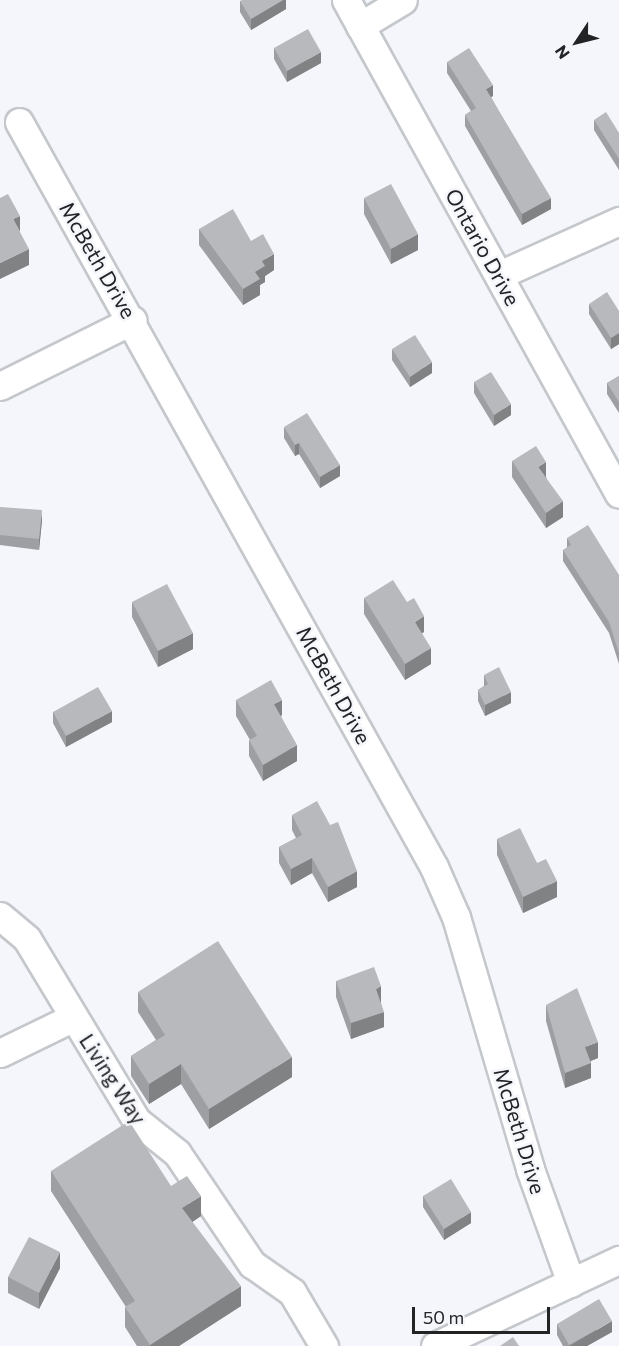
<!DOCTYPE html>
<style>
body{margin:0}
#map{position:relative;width:619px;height:1346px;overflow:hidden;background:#f4f6fb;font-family:Commissioner,sans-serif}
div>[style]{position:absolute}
.roads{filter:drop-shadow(2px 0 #c4c7cb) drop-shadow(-2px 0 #c4c7cb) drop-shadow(0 2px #c4c7cb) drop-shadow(0 -2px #c4c7cb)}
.minor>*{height:27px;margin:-13.5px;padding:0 13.5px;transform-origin:13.5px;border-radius:13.5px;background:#fff}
.wall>*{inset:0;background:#9d9fa3}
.shaded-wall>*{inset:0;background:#808284}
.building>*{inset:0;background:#b7b9bd}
span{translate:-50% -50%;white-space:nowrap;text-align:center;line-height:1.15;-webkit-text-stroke:5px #f4f6fb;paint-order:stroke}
.street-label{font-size:21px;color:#222325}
.north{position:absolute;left:547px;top:12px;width:60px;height:60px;-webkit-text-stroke:4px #f4f6fb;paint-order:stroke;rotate:235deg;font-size:16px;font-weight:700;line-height:24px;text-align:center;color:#222325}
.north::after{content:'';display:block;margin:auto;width:21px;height:27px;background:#222325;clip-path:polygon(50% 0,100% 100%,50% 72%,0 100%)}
.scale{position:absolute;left:412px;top:1307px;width:138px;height:27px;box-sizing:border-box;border:3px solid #222325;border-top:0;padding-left:8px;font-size:18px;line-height:21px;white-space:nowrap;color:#222325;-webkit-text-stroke:4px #f4f6fb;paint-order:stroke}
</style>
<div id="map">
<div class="roads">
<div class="minor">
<i style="left:346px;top:0;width:564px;rotate:61.07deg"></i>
<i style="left:360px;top:26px;width:50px;rotate:-31.2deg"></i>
<i style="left:19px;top:122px;width:853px;rotate:60.88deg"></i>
<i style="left:434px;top:867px;width:55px;rotate:66.3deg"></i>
<i style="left:456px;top:917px;width:263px;rotate:73.6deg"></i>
<i style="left:530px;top:1169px;width:121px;rotate:70.2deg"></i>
<i style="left:499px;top:275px;width:132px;rotate:-24.2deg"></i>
<i style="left:0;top:386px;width:148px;rotate:-26.4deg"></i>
<i style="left:0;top:916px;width:35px;rotate:40deg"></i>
<i style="left:27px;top:939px;width:213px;rotate:58.9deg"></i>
<i style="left:137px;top:1121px;width:51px;rotate:38.7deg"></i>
<i style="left:177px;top:1153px;width:134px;rotate:56deg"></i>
<i style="left:252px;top:1264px;width:49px;rotate:35deg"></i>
<i style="left:292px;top:1292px;width:63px;rotate:59.3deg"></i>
<i style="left:0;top:1053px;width:82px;rotate:-25.9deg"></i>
<i style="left:435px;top:1346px;width:203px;rotate:-25.1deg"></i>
</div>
</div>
<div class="wall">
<i style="clip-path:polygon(286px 0,286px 9px,251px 30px,240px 12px,240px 1px)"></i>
<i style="clip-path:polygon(274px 48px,321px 63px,287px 82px,274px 59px)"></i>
<i style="clip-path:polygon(447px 62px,493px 96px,491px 97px,551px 209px,522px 225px,465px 126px,465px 115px,471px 111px,447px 73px)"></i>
<i style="clip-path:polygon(594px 120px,619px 133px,619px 170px,594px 130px)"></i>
<i style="clip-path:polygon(364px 198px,418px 250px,391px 264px,364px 214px)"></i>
<i style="clip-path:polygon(199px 229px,251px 241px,274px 270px,265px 276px,265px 282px,260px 285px,260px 295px,243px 305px,199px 245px)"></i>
<i style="clip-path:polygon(589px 304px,619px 311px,619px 344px,611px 349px,589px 314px)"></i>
<i style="clip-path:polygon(392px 349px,432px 373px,410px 387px,392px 360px)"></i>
<i style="clip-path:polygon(619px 376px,619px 413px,607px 394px,607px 383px)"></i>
<i style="clip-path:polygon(474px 382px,511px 415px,494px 426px,474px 393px)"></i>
<i style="clip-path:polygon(284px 427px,340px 476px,320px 488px,299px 454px,295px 456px,284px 438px)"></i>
<i style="clip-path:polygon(512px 461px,546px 477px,563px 517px,546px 528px,512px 477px)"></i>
<i style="clip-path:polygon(0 507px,42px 520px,39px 550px,0 545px)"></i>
<i style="clip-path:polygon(567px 538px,619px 575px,619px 664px,609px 633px,563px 561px,563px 550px,567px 548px)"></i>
<i style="clip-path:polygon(364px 598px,424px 632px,422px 633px,431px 664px,405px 680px,364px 614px)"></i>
<i style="clip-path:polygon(132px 602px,193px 649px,158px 667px,132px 617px)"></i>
<i style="clip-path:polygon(484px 675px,511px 703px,485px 716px,478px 701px,478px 690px,484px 686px)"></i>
<i style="clip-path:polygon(236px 700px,282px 715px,281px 716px,297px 761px,263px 781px,249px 756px,249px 740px,250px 740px,236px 716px)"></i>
<i style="clip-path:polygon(53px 712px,112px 722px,66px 747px,53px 723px)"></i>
<i style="clip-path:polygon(292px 815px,357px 887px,328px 902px,312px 873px,291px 885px,279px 863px,279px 847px,296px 838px,292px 830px)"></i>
<i style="clip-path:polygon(497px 839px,537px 863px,557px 897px,523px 913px,497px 855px)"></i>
<i style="clip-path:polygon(336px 981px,381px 1002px,384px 1027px,351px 1039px,336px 997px)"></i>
<i style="clip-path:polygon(138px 992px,292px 1077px,209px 1129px,181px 1084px,149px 1104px,131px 1076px,131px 1056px,156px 1040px,138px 1012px)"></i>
<i style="clip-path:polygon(546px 1005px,598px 1058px,591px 1061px,591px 1078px,565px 1088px,546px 1021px)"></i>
<i style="clip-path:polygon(51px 1171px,171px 1186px,201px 1216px,192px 1222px,241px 1306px,179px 1346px,137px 1346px,125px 1327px,125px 1307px,126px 1307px,51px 1191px)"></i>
<i style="clip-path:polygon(423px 1196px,471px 1223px,444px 1240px,423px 1207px)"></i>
<i style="clip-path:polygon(60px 1268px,39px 1309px,8px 1293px,8px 1277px)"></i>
<i style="clip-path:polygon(557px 1324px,612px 1332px,587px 1346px,563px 1346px,557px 1335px)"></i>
</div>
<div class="shaded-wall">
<i style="clip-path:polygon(283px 0,286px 0,286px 9px,251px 30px,251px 19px)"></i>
<i style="clip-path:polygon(321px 52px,321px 63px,287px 82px,287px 71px)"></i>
<i style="clip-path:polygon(493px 85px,493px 96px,486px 100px,486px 89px)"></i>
<i style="clip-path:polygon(551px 198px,551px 209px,522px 225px,522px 214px)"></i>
<i style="clip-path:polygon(20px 216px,20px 232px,13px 219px)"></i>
<i style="clip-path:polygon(418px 234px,418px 250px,391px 264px,391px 249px)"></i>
<i style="clip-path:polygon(29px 249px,29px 265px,0 279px,0 263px)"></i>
<i style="clip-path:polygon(274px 254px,274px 270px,265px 276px,265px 282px,260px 285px,260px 295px,243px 305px,243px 289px,262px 261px)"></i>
<i style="clip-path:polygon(619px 333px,619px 344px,611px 349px,611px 338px)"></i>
<i style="clip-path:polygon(432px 362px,432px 373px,410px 387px,410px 377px)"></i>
<i style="clip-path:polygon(511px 404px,511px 415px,494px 426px,494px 415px)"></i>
<i style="clip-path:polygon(299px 443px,299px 454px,295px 456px,295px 445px)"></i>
<i style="clip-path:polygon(546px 462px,546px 478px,538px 467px)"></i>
<i style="clip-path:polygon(340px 465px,340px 476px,320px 488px,320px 477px)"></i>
<i style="clip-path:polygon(563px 501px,563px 517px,546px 528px,546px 513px)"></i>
<i style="clip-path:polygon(42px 510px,42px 520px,39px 550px,39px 539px)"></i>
<i style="clip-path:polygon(424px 616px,424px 632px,415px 637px,415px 622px)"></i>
<i style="clip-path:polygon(193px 633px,193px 649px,158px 667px,158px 651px)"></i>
<i style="clip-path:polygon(431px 648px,431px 664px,405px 680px,405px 664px)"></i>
<i style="clip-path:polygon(511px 692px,511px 703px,485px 716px,485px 705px)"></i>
<i style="clip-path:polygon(282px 700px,282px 715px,274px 720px,274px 704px)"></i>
<i style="clip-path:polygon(112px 711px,112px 722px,66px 747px,66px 736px)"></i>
<i style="clip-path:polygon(297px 745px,297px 761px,263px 781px,263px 765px)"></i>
<i style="clip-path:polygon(312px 858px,312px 873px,291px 885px,291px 869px)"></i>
<i style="clip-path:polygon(357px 871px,357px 887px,328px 902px,328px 887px)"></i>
<i style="clip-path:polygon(557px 881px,557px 897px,523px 913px,523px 897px)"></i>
<i style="clip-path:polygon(381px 986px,381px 1002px,376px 1004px,376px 989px)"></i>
<i style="clip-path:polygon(384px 1012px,384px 1027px,351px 1039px,351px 1023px)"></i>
<i style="clip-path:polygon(598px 1042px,598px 1058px,585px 1063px,585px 1047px)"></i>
<i style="clip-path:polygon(292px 1057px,292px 1077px,209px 1129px,209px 1109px)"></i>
<i style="clip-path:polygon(591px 1063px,591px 1078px,565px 1088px,565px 1073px)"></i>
<i style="clip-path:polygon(181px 1064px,181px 1084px,149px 1104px,149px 1084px)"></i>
<i style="clip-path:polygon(201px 1196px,201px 1216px,182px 1229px,182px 1208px)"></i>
<i style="clip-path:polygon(471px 1212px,471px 1223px,444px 1240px,444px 1229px)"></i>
<i style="clip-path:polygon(60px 1252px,60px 1268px,39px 1309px,39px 1293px)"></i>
<i style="clip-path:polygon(241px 1286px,241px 1306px,179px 1346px,150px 1346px,150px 1345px)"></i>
<i style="clip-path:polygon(612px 1321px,612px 1332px,587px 1346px,569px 1346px)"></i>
</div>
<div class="building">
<i style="clip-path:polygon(242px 0,283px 0,251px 19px,240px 1px)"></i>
<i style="clip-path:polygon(308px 29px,321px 52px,287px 71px,274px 48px)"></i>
<i style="clip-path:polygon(469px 48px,493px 85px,486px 89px,551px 198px,522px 214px,465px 115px,476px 108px,447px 62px)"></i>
<i style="clip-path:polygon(606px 112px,619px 133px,619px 159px,594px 120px)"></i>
<i style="clip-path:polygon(391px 184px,418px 234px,391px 249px,364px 198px)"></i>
<i style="clip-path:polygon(8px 194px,20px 216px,13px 219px,29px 249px,0 263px,0 198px)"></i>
<i style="clip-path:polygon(233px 209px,251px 241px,263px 234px,274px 254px,262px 261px,265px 266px,255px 272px,260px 279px,243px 289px,199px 229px)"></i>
<i style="clip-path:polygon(607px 292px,619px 311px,619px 333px,611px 338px,589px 304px)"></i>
<i style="clip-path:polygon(415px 335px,432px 362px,410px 377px,392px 349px)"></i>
<i style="clip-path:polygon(491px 372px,511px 404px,494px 415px,474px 382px)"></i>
<i style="clip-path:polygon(619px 376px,619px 402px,607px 383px)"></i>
<i style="clip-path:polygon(307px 413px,340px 465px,320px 477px,299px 443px,295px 445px,284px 427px)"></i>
<i style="clip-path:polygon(536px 446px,546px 462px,538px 467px,563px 501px,546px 513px,512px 461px)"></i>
<i style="clip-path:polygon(0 507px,42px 510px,39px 539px,0 535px)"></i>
<i style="clip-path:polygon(588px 525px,619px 575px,619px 653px,609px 622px,563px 550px,571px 545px,567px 538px)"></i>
<i style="clip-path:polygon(393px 580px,407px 602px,414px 598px,424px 616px,415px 622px,431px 648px,405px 664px,364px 598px)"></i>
<i style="clip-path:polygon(167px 584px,193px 633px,158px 651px,132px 602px)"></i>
<i style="clip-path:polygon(499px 667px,511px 692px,485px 705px,478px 690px,488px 684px,484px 675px)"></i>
<i style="clip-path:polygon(271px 680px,282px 700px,274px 704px,297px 745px,263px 765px,249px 740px,257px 736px,236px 700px)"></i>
<i style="clip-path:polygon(98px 687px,112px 711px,66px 736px,53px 712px)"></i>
<i style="clip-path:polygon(317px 801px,330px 825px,338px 822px,357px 871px,328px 887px,312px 858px,291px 869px,279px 847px,302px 835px,292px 815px)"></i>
<i style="clip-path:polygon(520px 828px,537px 863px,546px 859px,557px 881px,523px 897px,497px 839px)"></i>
<i style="clip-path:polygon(218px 941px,292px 1057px,209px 1109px,181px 1064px,149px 1084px,131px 1056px,165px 1035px,138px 992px)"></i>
<i style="clip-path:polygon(374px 967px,381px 986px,376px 989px,384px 1012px,351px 1023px,336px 981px)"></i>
<i style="clip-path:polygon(577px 988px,598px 1042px,585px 1047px,591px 1063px,565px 1073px,546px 1005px)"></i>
<i style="clip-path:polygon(129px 1121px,171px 1186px,187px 1176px,201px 1196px,182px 1208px,241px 1286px,150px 1345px,125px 1307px,135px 1301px,51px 1171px)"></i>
<i style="clip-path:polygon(451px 1179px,471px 1212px,444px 1229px,423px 1196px)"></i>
<i style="clip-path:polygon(29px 1237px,60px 1252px,39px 1293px,8px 1277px)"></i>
<i style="clip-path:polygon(599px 1299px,612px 1321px,569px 1345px,557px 1324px)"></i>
<i style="clip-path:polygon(513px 1337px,519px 1346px,500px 1346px)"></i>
</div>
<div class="street-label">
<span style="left:483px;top:247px;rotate:61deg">Ontario Drive</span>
<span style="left:98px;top:260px;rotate:60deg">McBeth Drive</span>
<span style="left:334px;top:685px;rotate:61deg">McBeth Drive</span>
<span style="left:113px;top:1079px;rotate:57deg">Living Way</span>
<span style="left:520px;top:1131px;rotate:73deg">McBeth Drive</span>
</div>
<div class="north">N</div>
<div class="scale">50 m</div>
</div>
